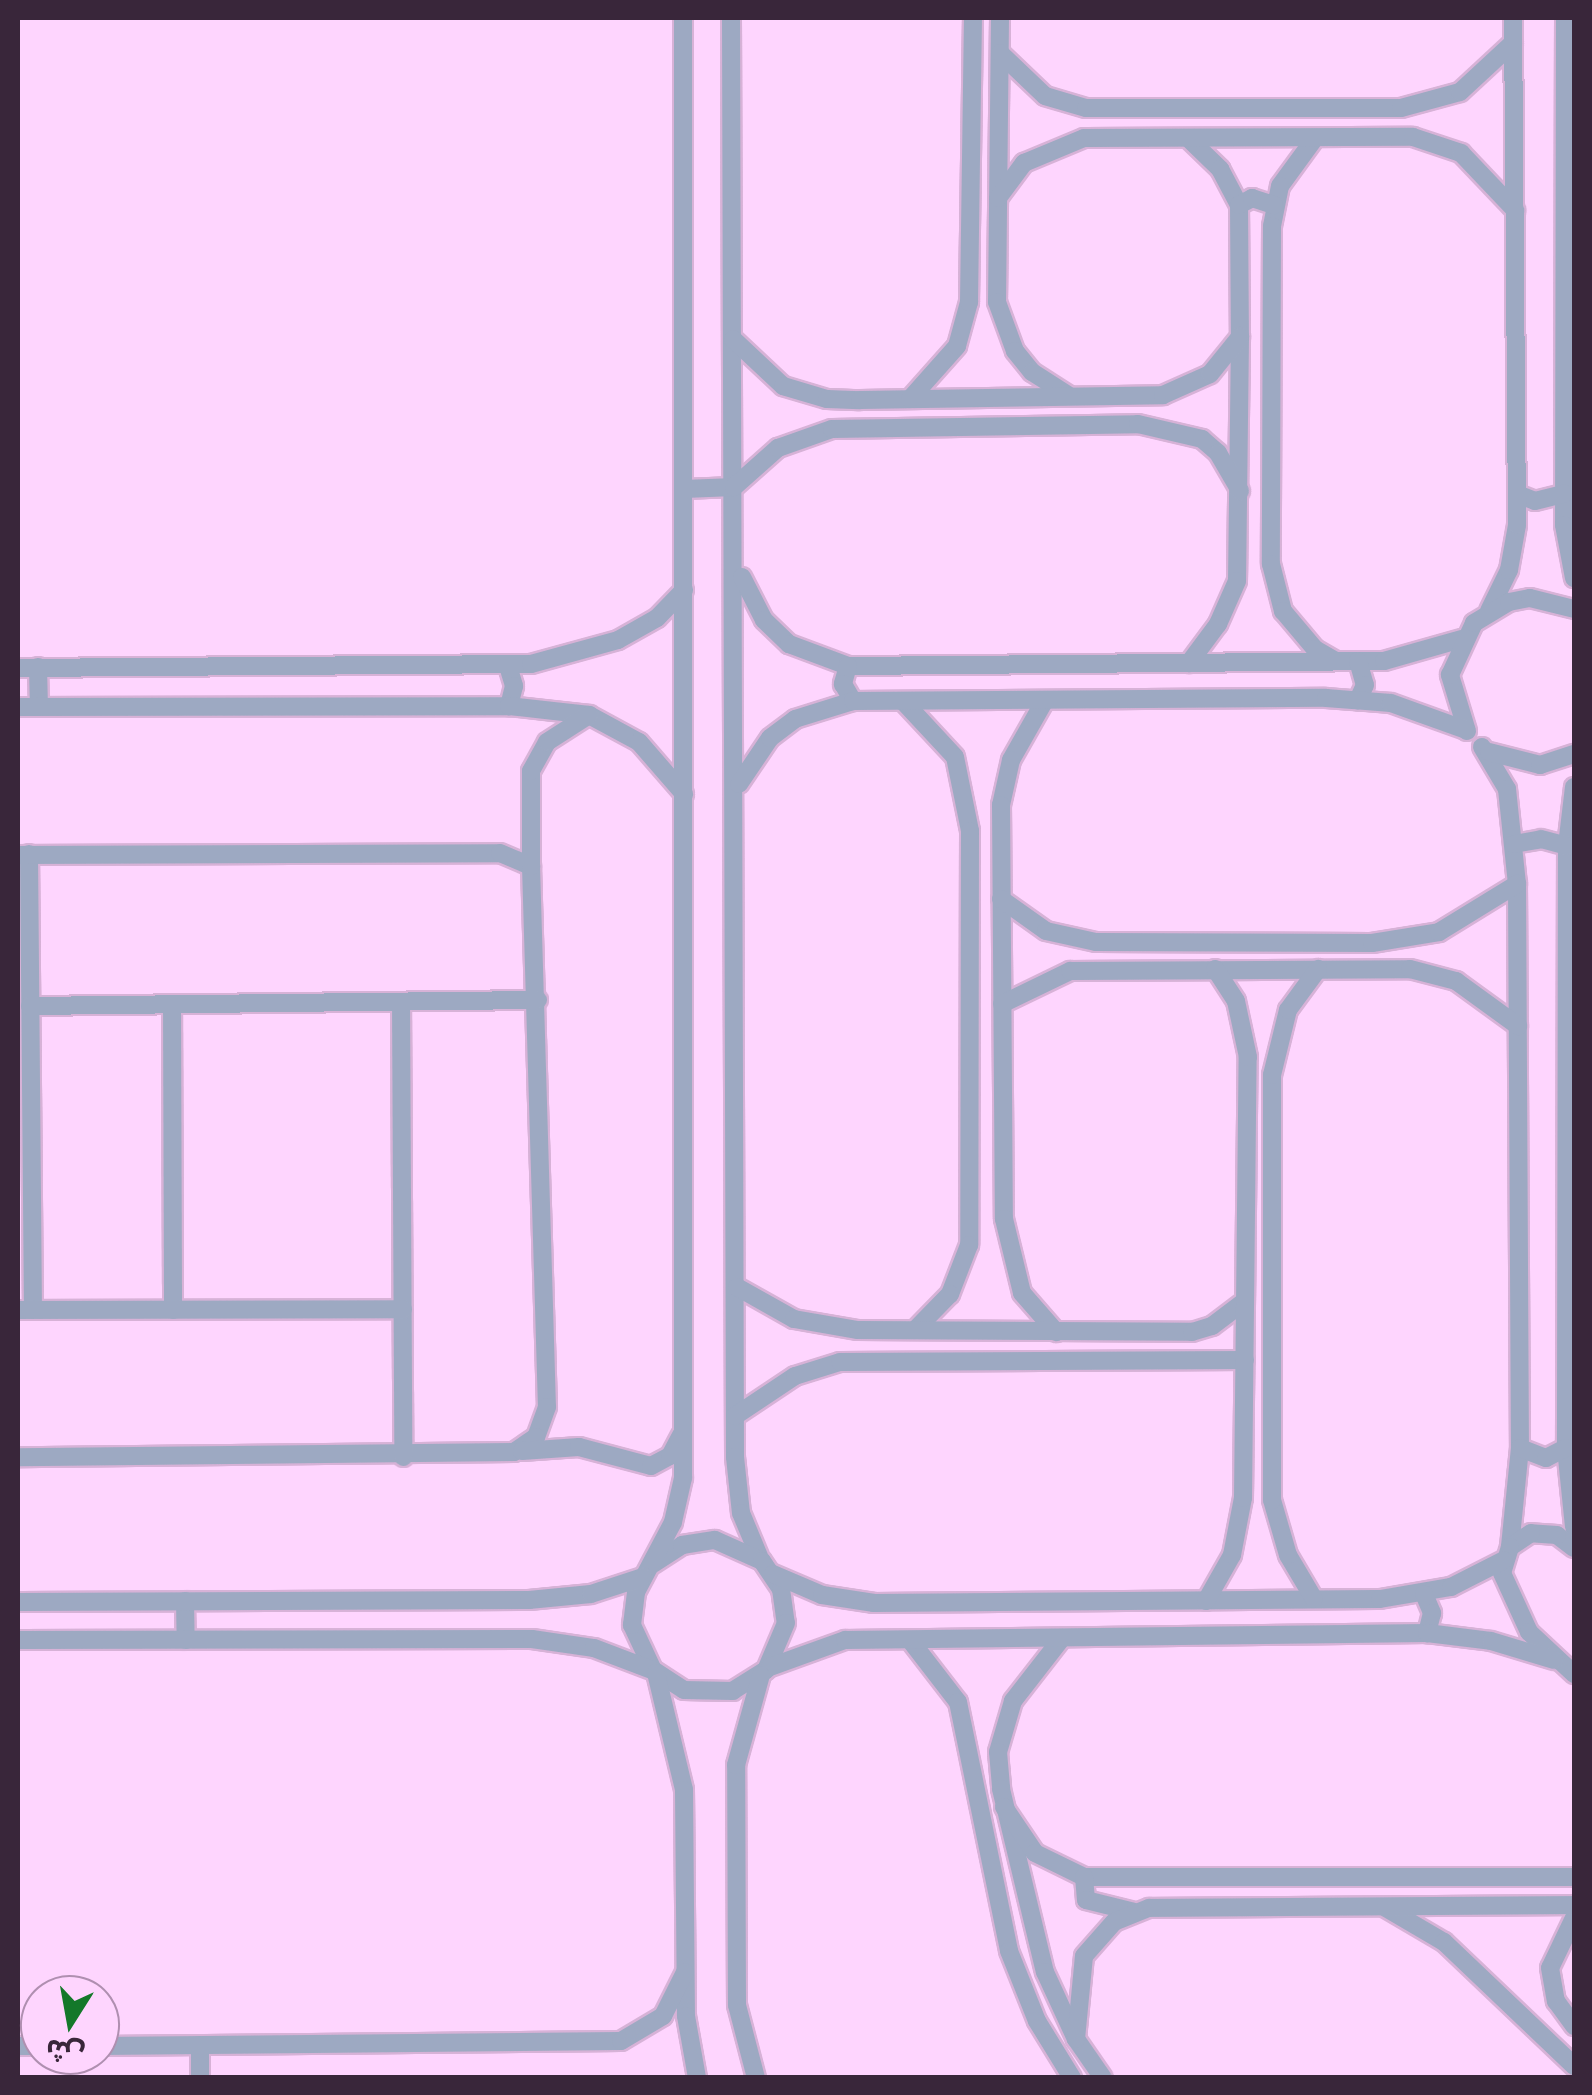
<!DOCTYPE html>
<meta charset="utf-8">
<style>
body{margin:0}
#map{position:relative;width:1592px;height:2095px;overflow:hidden;background:#fed5fe;font-family:"IBM Plex Sans","Noto Sans Arabic",sans-serif}
div>[style]{position:absolute}
.roads{filter:drop-shadow(2px 0 #d7b2d7) drop-shadow(-2px 0 #d7b2d7) drop-shadow(0 2px #d7b2d7) drop-shadow(0 -2px #d7b2d7)}
.minor>*{height:18px;margin:-9px;padding:0 9px;transform-origin:9px;border-radius:9px;background:#9da9c2}
span{translate:-50% -50%;white-space:nowrap;text-align:center;line-height:1.15;-webkit-text-stroke:9px #fed5fe;paint-order:stroke}
.frame{position:absolute;inset:0;border:20px solid #39263a;pointer-events:none}
.north{position:absolute;left:20px;top:1975px;width:100px;height:100px;box-sizing:border-box;background:#fed5fe;border:2px solid #af8fb0;border-radius:50%;rotate:191deg;font-size:28px;font-weight:700;line-height:40px;text-align:center;color:#39263a}
.north::after{content:'';display:block;margin:auto;width:35px;height:45px;background:#14782a;clip-path:polygon(50% 0,100% 100%,50% 72%,0 100%)}
</style>
<div id="map">
<div class="roads">
<div class="minor">
<i style="left:731px;top:18px;width:1439px;rotate:89.84deg"></i>
<i style="left:735px;top:1457px;width:56px;rotate:83.9deg"></i>
<i style="left:741px;top:1513px;width:47px;rotate:67.3deg"></i>
<i style="left:1000px;top:18px;width:284px;rotate:90.6deg"></i>
<i style="left:997px;top:302px;width:52px;rotate:69.8deg"></i>
<i style="left:1015px;top:351px;width:27px;rotate:51deg"></i>
<i style="left:1032px;top:372px;width:43px;rotate:32.6deg"></i>
<i style="left:1565px;top:18px;width:507px;rotate:90.11deg"></i>
<i style="left:1564px;top:525px;width:54px;rotate:79.3deg"></i>
<i style="left:1000px;top:53px;width:62px;rotate:43.7deg"></i>
<i style="left:1045px;top:96px;width:43px;rotate:16.3deg"></i>
<i style="left:1086px;top:108px;width:315px"></i>
<i style="left:1401px;top:108px;width:61px;rotate:-15.2deg"></i>
<i style="left:1460px;top:92px;width:72px;rotate:-42.8deg"></i>
<i style="left:1188px;top:138px;width:45px;rotate:44.1deg"></i>
<i style="left:1220px;top:169px;width:41px;rotate:62.2deg"></i>
<i style="left:1239px;top:205px;width:132px;rotate:89.6deg"></i>
<i style="left:1240px;top:337px;width:244px;rotate:90.7deg"></i>
<i style="left:1237px;top:581px;width:47px;rotate:113.8deg"></i>
<i style="left:1218px;top:624px;width:49px;rotate:126.6deg"></i>
<i style="left:1315px;top:138px;width:59px;rotate:126.1deg"></i>
<i style="left:1280px;top:186px;width:41px;rotate:101.3deg"></i>
<i style="left:1272px;top:226px;width:338px;rotate:90.2deg"></i>
<i style="left:1271px;top:564px;width:49px;rotate:75.7deg"></i>
<i style="left:1283px;top:611px;width:50px;rotate:49.9deg"></i>
<i style="left:1315px;top:649px;width:24px;rotate:30deg"></i>
<i style="left:998px;top:198px;width:44px;rotate:-53.4deg"></i>
<i style="left:1024px;top:163px;width:65px;rotate:-22.6deg"></i>
<i style="left:1084px;top:138px;width:329px;rotate:-0.2deg"></i>
<i style="left:1413px;top:137px;width:51px;rotate:18.4deg"></i>
<i style="left:1461px;top:153px;width:79px;rotate:46.5deg"></i>
<i style="left:1239px;top:205px;width:15px;rotate:-28deg"></i>
<i style="left:1252px;top:198px;width:23px;rotate:18deg"></i>
<i style="left:733px;top:339px;width:69px;rotate:43.2deg"></i>
<i style="left:783px;top:386px;width:46px;rotate:16.5deg"></i>
<i style="left:827px;top:399px;width:33px;rotate:2deg"></i>
<i style="left:860px;top:400px;width:303px;rotate:-0.9deg"></i>
<i style="left:1163px;top:395px;width:51px;rotate:-24.1deg"></i>
<i style="left:1210px;top:374px;width:48px;rotate:-51deg"></i>
<i style="left:910px;top:399px;width:71px;rotate:-48.4deg"></i>
<i style="left:957px;top:346px;width:46px;rotate:-74.7deg"></i>
<i style="left:969px;top:302px;width:284px;rotate:-89.2deg"></i>
<i style="left:684px;top:489px;width:50px;rotate:-2.3deg"></i>
<i style="left:734px;top:487px;width:59px;rotate:-41.6deg"></i>
<i style="left:778px;top:448px;width:57px;rotate:-19.4deg"></i>
<i style="left:832px;top:429px;width:306px;rotate:-0.9deg"></i>
<i style="left:1138px;top:424px;width:66px;rotate:13.2deg"></i>
<i style="left:1202px;top:439px;width:21px;rotate:41deg"></i>
<i style="left:1218px;top:453px;width:44px;rotate:59.9deg"></i>
<i style="left:1517px;top:494px;width:19px;rotate:21deg"></i>
<i style="left:1535px;top:501px;width:30px;rotate:-14deg"></i>
<i style="left:742px;top:577px;width:48px;rotate:62.9deg"></i>
<i style="left:764px;top:620px;width:35px;rotate:44deg"></i>
<i style="left:789px;top:644px;width:63px;rotate:20.4deg"></i>
<i style="left:848px;top:666px;width:536px;rotate:-0.53deg"></i>
<i style="left:1384px;top:661px;width:81px;rotate:-15.8deg"></i>
<i style="left:1489px;top:611px;width:46px;rotate:-64deg"></i>
<i style="left:1509px;top:570px;width:46px;rotate:-79.9deg"></i>
<i style="left:1517px;top:525px;width:507px;rotate:-90.45deg"></i>
<i style="left:1358px;top:661px;width:25px;rotate:74deg"></i>
<i style="left:1365px;top:685px;width:17px;rotate:115deg"></i>
<i style="left:508px;top:666px;width:21px;rotate:73deg"></i>
<i style="left:514px;top:686px;width:21px;rotate:104deg"></i>
<i style="left:848px;top:666px;width:19px;rotate:106deg"></i>
<i style="left:843px;top:684px;width:20px;rotate:60deg"></i>
<i style="left:38px;top:667px;width:40px;rotate:88.6deg"></i>
<i style="left:18px;top:668px;width:513px;rotate:-0.45deg"></i>
<i style="left:531px;top:664px;width:90px;rotate:-15.4deg"></i>
<i style="left:618px;top:640px;width:45px;rotate:-29.4deg"></i>
<i style="left:657px;top:618px;width:39px;rotate:-46deg"></i>
<i style="left:1045px;top:700px;width:69px;rotate:119.5deg"></i>
<i style="left:1011px;top:760px;width:46px;rotate:102.5deg"></i>
<i style="left:1001px;top:805px;width:414px;rotate:89.6deg"></i>
<i style="left:1004px;top:1219px;width:76px;rotate:76.3deg"></i>
<i style="left:1022px;top:1293px;width:52px;rotate:48.9deg"></i>
<i style="left:903px;top:701px;width:76px;rotate:47.1deg"></i>
<i style="left:955px;top:757px;width:76px;rotate:78.5deg"></i>
<i style="left:970px;top:831px;width:414px;rotate:90.1deg"></i>
<i style="left:969px;top:1245px;width:53px;rotate:111.2deg"></i>
<i style="left:950px;top:1294px;width:50px;rotate:134.2deg"></i>
<i style="left:18px;top:707px;width:491px;rotate:-0.1deg"></i>
<i style="left:509px;top:706px;width:81px;rotate:6.4deg"></i>
<i style="left:589px;top:715px;width:57px;rotate:28.4deg"></i>
<i style="left:639px;top:742px;width:69px;rotate:49.1deg"></i>
<i style="left:1467px;top:731px;width:59px;rotate:-106.9deg"></i>
<i style="left:1450px;top:675px;width:57px;rotate:-65.2deg"></i>
<i style="left:1474px;top:623px;width:41px;rotate:-31deg"></i>
<i style="left:1509px;top:602px;width:21px;rotate:-11deg"></i>
<i style="left:1530px;top:598px;width:45px;rotate:14deg"></i>
<i style="left:1482px;top:747px;width:49px;rotate:59.2deg"></i>
<i style="left:1507px;top:789px;width:96px;rotate:84deg"></i>
<i style="left:1517px;top:884px;width:564px;rotate:89.7deg"></i>
<i style="left:1520px;top:1448px;width:100px;rotate:95.8deg"></i>
<i style="left:1489px;top:752px;width:53px;rotate:14.3deg"></i>
<i style="left:1540px;top:765px;width:36px;rotate:-18deg"></i>
<i style="left:739px;top:784px;width:55px;rotate:-56deg"></i>
<i style="left:770px;top:738px;width:31px;rotate:-37deg"></i>
<i style="left:795px;top:719px;width:61px;rotate:-17.2deg"></i>
<i style="left:853px;top:701px;width:473px;rotate:-0.4deg"></i>
<i style="left:1326px;top:698px;width:65px;rotate:4.4deg"></i>
<i style="left:1391px;top:703px;width:80px;rotate:19.8deg"></i>
<i style="left:1574px;top:787px;width:59px;rotate:96.8deg"></i>
<i style="left:1567px;top:846px;width:602px;rotate:90.1deg"></i>
<i style="left:1566px;top:1448px;width:79px;rotate:84.2deg"></i>
<i style="left:1514px;top:844px;width:27px;rotate:-10deg"></i>
<i style="left:1541px;top:839px;width:27px;rotate:15deg"></i>
<i style="left:29px;top:854px;width:456px;rotate:89.5deg"></i>
<i style="left:18px;top:855px;width:482px;rotate:-0.2deg"></i>
<i style="left:500px;top:853px;width:34px;rotate:23deg"></i>
<i style="left:531px;top:866px;width:541px;rotate:88.31deg"></i>
<i style="left:547px;top:1407px;width:32px;rotate:110deg"></i>
<i style="left:536px;top:1437px;width:27px;rotate:146deg"></i>
<i style="left:514px;top:1452px;width:496px;rotate:179.4deg"></i>
<i style="left:531px;top:866px;width:95px;rotate:-90deg"></i>
<i style="left:531px;top:771px;width:33px;rotate:-61deg"></i>
<i style="left:547px;top:742px;width:50px;rotate:-32.7deg"></i>
<i style="left:1001px;top:899px;width:55px;rotate:35.4deg"></i>
<i style="left:1046px;top:931px;width:51px;rotate:12.4deg"></i>
<i style="left:1096px;top:942px;width:276px;rotate:0.2deg"></i>
<i style="left:1372px;top:943px;width:68px;rotate:-9.3deg"></i>
<i style="left:1439px;top:932px;width:92px;rotate:-31.6deg"></i>
<i style="left:401px;top:1002px;width:455px;rotate:89.7deg"></i>
<i style="left:172px;top:1004px;width:306px;rotate:89.8deg"></i>
<i style="left:1002px;top:1004px;width:76px;rotate:-25.9deg"></i>
<i style="left:1070px;top:971px;width:340px;rotate:-0.3deg"></i>
<i style="left:1410px;top:969px;width:48px;rotate:14.6deg"></i>
<i style="left:1456px;top:981px;width:77px;rotate:36deg"></i>
<i style="left:30px;top:1006px;width:508px;rotate:-0.68deg"></i>
<i style="left:737px;top:1287px;width:65px;rotate:29.3deg"></i>
<i style="left:794px;top:1319px;width:65px;rotate:9.8deg"></i>
<i style="left:858px;top:1330px;width:334px;rotate:0.3deg"></i>
<i style="left:1192px;top:1332px;width:21px;rotate:-17deg"></i>
<i style="left:1212px;top:1326px;width:41px;rotate:-37.1deg"></i>
<i style="left:18px;top:1310px;width:385px;rotate:-0.1deg"></i>
<i style="left:735px;top:1416px;width:72px;rotate:-33.7deg"></i>
<i style="left:795px;top:1376px;width:47px;rotate:-17.3deg"></i>
<i style="left:840px;top:1362px;width:405px;rotate:-0.3deg"></i>
<i style="left:1520px;top:1448px;width:28px;rotate:21deg"></i>
<i style="left:1546px;top:1458px;width:22px;rotate:-27deg"></i>
<i style="left:522px;top:1451px;width:57px;rotate:-4deg"></i>
<i style="left:579px;top:1447px;width:74px;rotate:14.8deg"></i>
<i style="left:651px;top:1466px;width:21px;rotate:-28deg"></i>
<i style="left:670px;top:1456px;width:24px;rotate:-62deg"></i>
<i style="left:1574px;top:1548px;width:21px;rotate:-143deg"></i>
<i style="left:1557px;top:1535px;width:26px;rotate:-176deg"></i>
<i style="left:1531px;top:1533px;width:25px;rotate:146deg"></i>
<i style="left:1510px;top:1547px;width:27px;rotate:107deg"></i>
<i style="left:1502px;top:1573px;width:65px;rotate:65.4deg"></i>
<i style="left:1529px;top:1632px;width:62px;rotate:43deg"></i>
<i style="left:653px;top:1564px;width:35px;rotate:-33deg"></i>
<i style="left:682px;top:1545px;width:33px;rotate:-9deg"></i>
<i style="left:715px;top:1540px;width:51px;rotate:24.1deg"></i>
<i style="left:762px;top:1561px;width:34px;rotate:56deg"></i>
<i style="left:781px;top:1589px;width:34px;rotate:82deg"></i>
<i style="left:786px;top:1623px;width:51px;rotate:113.1deg"></i>
<i style="left:766px;top:1670px;width:39px;rotate:148deg"></i>
<i style="left:733px;top:1691px;width:49px;rotate:-178.8deg"></i>
<i style="left:684px;top:1690px;width:37px;rotate:-147deg"></i>
<i style="left:653px;top:1670px;width:50px;rotate:-115deg"></i>
<i style="left:632px;top:1625px;width:33px;rotate:-83deg"></i>
<i style="left:636px;top:1592px;width:79px;rotate:-62.1deg"></i>
<i style="left:673px;top:1522px;width:45px;rotate:-77.2deg"></i>
<i style="left:683px;top:1478px;width:1460px;rotate:-90deg"></i>
<i style="left:773px;top:1574px;width:53px;rotate:23.2deg"></i>
<i style="left:822px;top:1595px;width:53px;rotate:8.7deg"></i>
<i style="left:874px;top:1603px;width:506px;rotate:-0.45deg"></i>
<i style="left:1380px;top:1599px;width:72px;rotate:-9.6deg"></i>
<i style="left:1451px;top:1587px;width:59px;rotate:-27deg"></i>
<i style="left:1424px;top:1594px;width:21px;rotate:67deg"></i>
<i style="left:1432px;top:1613px;width:21px;rotate:104deg"></i>
<i style="left:1314px;top:1599px;width:51px;rotate:-120.6deg"></i>
<i style="left:1288px;top:1555px;width:57px;rotate:-106.2deg"></i>
<i style="left:1272px;top:1500px;width:425px;rotate:-90deg"></i>
<i style="left:1272px;top:1075px;width:67px;rotate:-76.2deg"></i>
<i style="left:1288px;top:1010px;width:51px;rotate:-53.8deg"></i>
<i style="left:185px;top:1601px;width:39px;rotate:89deg"></i>
<i style="left:1206px;top:1601px;width:53px;rotate:-60.5deg"></i>
<i style="left:1232px;top:1555px;width:58px;rotate:-79.1deg"></i>
<i style="left:1243px;top:1498px;width:441px;rotate:-89.4deg"></i>
<i style="left:1248px;top:1057px;width:57px;rotate:-102.1deg"></i>
<i style="left:1236px;top:1001px;width:38px;rotate:-123deg"></i>
<i style="left:18px;top:1602px;width:511px;rotate:-0.22deg"></i>
<i style="left:529px;top:1600px;width:62px;rotate:-5.5deg"></i>
<i style="left:591px;top:1594px;width:55px;rotate:-18.1deg"></i>
<i style="left:1062px;top:1638px;width:80px;rotate:127.9deg"></i>
<i style="left:1013px;top:1701px;width:53px;rotate:106.4deg"></i>
<i style="left:998px;top:1752px;width:37px;rotate:85deg"></i>
<i style="left:1001px;top:1789px;width:188px;rotate:76.5deg"></i>
<i style="left:1045px;top:1972px;width:74px;rotate:65.2deg"></i>
<i style="left:1076px;top:2039px;width:47px;rotate:55.3deg"></i>
<i style="left:18px;top:1640px;width:514px;rotate:-0.11deg"></i>
<i style="left:532px;top:1639px;width:63px;rotate:8.3deg"></i>
<i style="left:594px;top:1648px;width:62px;rotate:20.8deg"></i>
<i style="left:910px;top:1640px;width:78px;rotate:52.3deg"></i>
<i style="left:958px;top:1702px;width:254px;rotate:78.4deg"></i>
<i style="left:1009px;top:1951px;width:75px;rotate:68.2deg"></i>
<i style="left:1037px;top:2021px;width:67px;rotate:58.4deg"></i>
<i style="left:770px;top:1667px;width:80px;rotate:-19.8deg"></i>
<i style="left:845px;top:1640px;width:582px;rotate:-0.69deg"></i>
<i style="left:1427px;top:1633px;width:64px;rotate:7.1deg"></i>
<i style="left:1491px;top:1641px;width:66px;rotate:16.8deg"></i>
<i style="left:656px;top:1673px;width:120px;rotate:76.5deg"></i>
<i style="left:684px;top:1790px;width:226px;rotate:89.5deg"></i>
<i style="left:686px;top:2016px;width:63px;rotate:79.9deg"></i>
<i style="left:1004px;top:1807px;width:55px;rotate:56deg"></i>
<i style="left:1035px;top:1853px;width:55px;rotate:26.1deg"></i>
<i style="left:1084px;top:1877px;width:490px"></i>
<i style="left:1084px;top:1877px;width:23px;rotate:85deg"></i>
<i style="left:1086px;top:1900px;width:49px;rotate:14deg"></i>
<i style="left:1386px;top:1908px;width:67px;rotate:30.4deg"></i>
<i style="left:1444px;top:1942px;width:180px;rotate:43.6deg"></i>
<i style="left:1574px;top:1918px;width:55px;rotate:115.6deg"></i>
<i style="left:1550px;top:1968px;width:34px;rotate:80deg"></i>
<i style="left:1556px;top:2001px;width:31px;rotate:54deg"></i>
<i style="left:1076px;top:2039px;width:83px;rotate:-84.5deg"></i>
<i style="left:1084px;top:1956px;width:45px;rotate:-48.6deg"></i>
<i style="left:1114px;top:1922px;width:38px;rotate:-22deg"></i>
<i style="left:1149px;top:1908px;width:425px;rotate:-0.4deg"></i>
<i style="left:18px;top:2046px;width:22px"></i>
<i style="left:100px;top:2046px;width:521px;rotate:-0.55deg"></i>
<i style="left:621px;top:2041px;width:49px;rotate:-30.8deg"></i>
<i style="left:663px;top:2016px;width:49px;rotate:-63.4deg"></i>
<i style="left:200px;top:2078px;width:33px;rotate:-90deg"></i>
<i style="left:756px;top:2078px;width:75px;rotate:-104.6deg"></i>
<i style="left:737px;top:2005px;width:240px;rotate:-90.2deg"></i>
<i style="left:736px;top:1765px;width:93px;rotate:-74.5deg"></i>
</div>
</div>
<div class="frame"></div>
<div class="north">ش</div>
</div>
